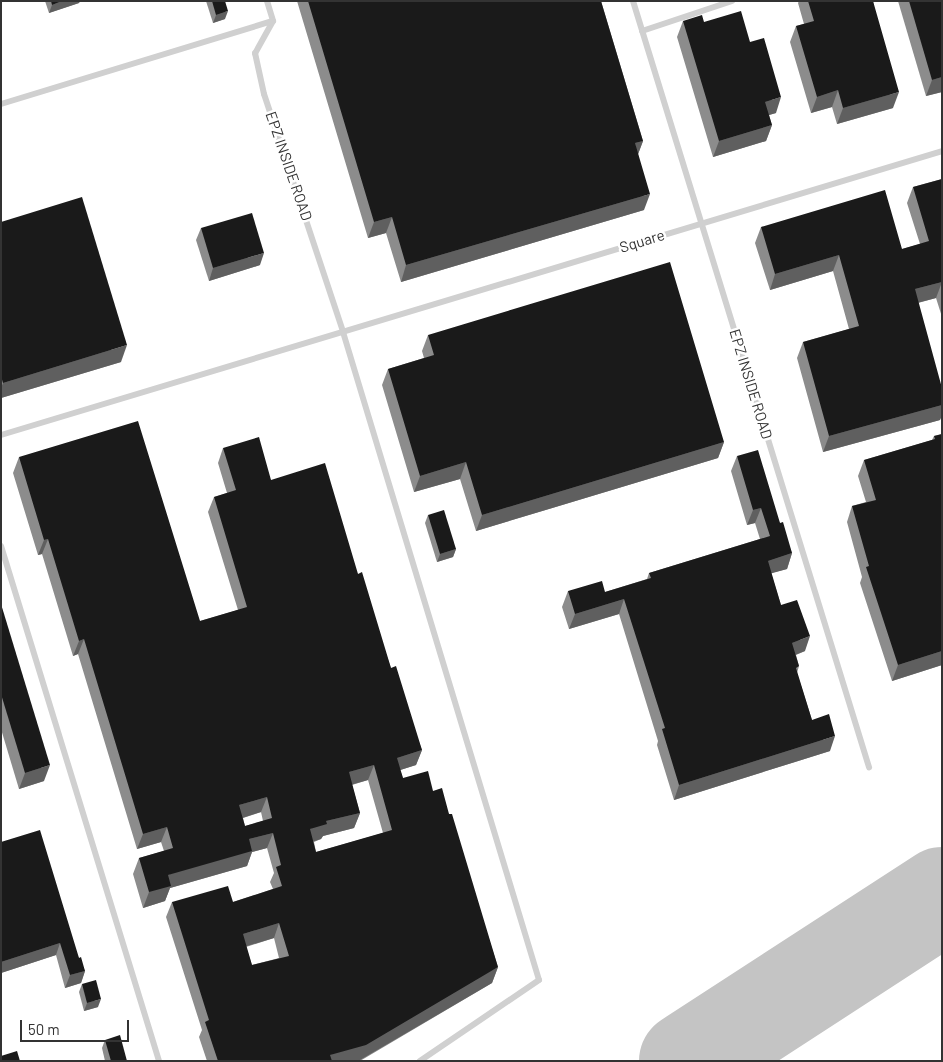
<!DOCTYPE html>
<style>
body{margin:0}
#map{position:relative;width:943px;height:1062px;overflow:hidden;background:#fff;font-family:Barlow,sans-serif}
div>[style]{position:absolute}
.runway>*{height:98px;margin:-49px;padding:0 49px;transform-origin:49px;border-radius:49px;background:#c4c4c4}
.lane>*{height:6px;margin:-3px;padding:0 3px;transform-origin:3px;border-radius:3px;background:#d0d0d0}
.wall>*{inset:0;background:#8c8c8c}
.shaded-wall>*{inset:0;background:#5f5f5f}
.building>*{inset:0;background:#1a1a1a}
span{translate:-50% -50%;white-space:nowrap;text-align:center;line-height:1.15;-webkit-text-stroke:5px #fff;paint-order:stroke}
.street-label{font-size:15px;color:#333}
.frame{position:absolute;inset:0;border:2px solid #333;pointer-events:none}
.scale{position:absolute;left:20px;top:1020px;width:109px;height:22px;box-sizing:border-box;border:2px solid #333;border-top:0;padding-left:6px;font-size:15px;line-height:18px;white-space:nowrap;color:#333;-webkit-text-stroke:4px #fff;paint-order:stroke}
</style>
<div id="map">
<div class="runway">
<i style="left:688px;top:1061px;width:303px;rotate:-33deg"></i>
</div>
<div class="lane">
<i style="left:267px;top:1px;width:21px;rotate:73deg"></i>
<i style="left:273px;top:21px;width:37px;rotate:119deg"></i>
<i style="left:255px;top:53px;width:42px;rotate:77.6deg"></i>
<i style="left:264px;top:94px;width:251px;rotate:71.6deg"></i>
<i style="left:343px;top:332px;width:677px;rotate:73.17deg"></i>
<i style="left:539px;top:980px;width:144px;rotate:145.8deg"></i>
<i style="left:633px;top:1px;width:802px;rotate:72.88deg"></i>
<i style="left:642px;top:31px;width:95px;rotate:-18.4deg"></i>
<i style="left:1px;top:104px;width:284px;rotate:-17deg"></i>
<i style="left:1px;top:435px;width:983px;rotate:-16.79deg"></i>
<i style="left:1px;top:546px;width:539px;rotate:72.94deg"></i>
</div>
<div class="wall">
<i style="clip-path:polygon(45px 1px,80px 1px,79px 3px,49px 13px)"></i>
<i style="clip-path:polygon(206px 1px,225px 1px,225px 19px,213px 23px)"></i>
<i style="clip-path:polygon(297px 1px,601px 1px,643px 141px,638px 154px,644px 210px,401px 282px,386px 233px,368px 238px)"></i>
<i style="clip-path:polygon(799px 1px,873px 1px,893px 108px,837px 124px,832px 107px,811px 113px,790px 42px,796px 26px,804px 24px,798px 3px)"></i>
<i style="clip-path:polygon(898px 1px,942px 1px,942px 92px,926px 96px)"></i>
<i style="clip-path:polygon(683px 21px,704px 22px,750px 42px,776px 113px,769px 115px,772px 125px,766px 141px,713px 157px,677px 37px)"></i>
<i style="clip-path:polygon(942px 179px,942px 317px,936px 298px,918px 303px,942px 405px,942px 415px,940px 420px,823px 452px,797px 358px,803px 342px,849px 329px,833px 271px,770px 290px,755px 243px,761px 227px,902px 249px,920px 244px,907px 203px,913px 187px)"></i>
<i style="clip-path:polygon(1px 222px,121px 362px,1px 398px)"></i>
<i style="clip-path:polygon(201px 228px,260px 265px,209px 281px,196px 240px)"></i>
<i style="clip-path:polygon(428px 335px,724px 442px,718px 458px,476px 531px,460px 479px,414px 492px,382px 385px,388px 369px,424px 358px,422px 351px)"></i>
<i style="clip-path:polygon(942px 434px,942px 665px,892px 681px,860px 583px,862px 577px,847px 522px,852px 506px,866px 502px,858px 476px,864px 460px,932px 440px,934px 436px)"></i>
<i style="clip-path:polygon(evenodd,223px 448px,271px 480px,358px 574px,391px 668px,422px 750px,416px 765px,400px 770px,403px 778px,433px 791px,449px 814px,498px 967px,492px 983px,360px 1061px,207px 1061px,199px 1037px,202px 1030px,166px 917px,172px 902px,233px 902px,273px 889px,270px 882px,274px 873px,267px 848px,252px 852px,247px 866px,170px 888px,165px 901px,143px 908px,133px 874px,139px 858px,164px 851px,161px 842px,137px 849px,78px 654px,73px 656px,42px 554px,38px 555px,13px 473px,19px 457px,200px 621px,238px 610px,208px 512px,214px 497px,227px 493px,218px 463px,223px 448px,368px 780px,383px 833px,316px 852px,314px 842px,321px 839px,323px 836px,354px 828px,360px 813px,352px 785px,368px 780px,223px 448px,261px 812px,263px 821px,245px 826px,243px 818px,261px 812px,223px 448px,274px 938px,279px 958px,252px 965px,246px 947px,274px 938px)"></i>
<i style="clip-path:polygon(737px 456px,780px 523px,792px 553px,787px 569px,771px 573px,781px 605px,805px 651px,796px 655px,799px 666px,797px 673px,812px 720px,830px 751px,674px 800px,657px 745px,658px 741px,619px 614px,569px 629px,562px 607px,568px 591px,605px 592px,647px 579px,649px 573px,760px 539px,755px 523px,747px 525px,731px 471px)"></i>
<i style="clip-path:polygon(428px 515px,456px 549px,453px 557px,437px 562px,425px 523px)"></i>
<i style="clip-path:polygon(1px 604px,44px 781px,19px 789px,1px 729px)"></i>
<i style="clip-path:polygon(1px 842px,79px 958px,85px 971px,81px 983px,65px 988px,56px 955px,1px 973px)"></i>
<i style="clip-path:polygon(82px 984px,98px 1007px,84px 1011px,79px 992px)"></i>
<i style="clip-path:polygon(105px 1040px,127px 1061px,105px 1061px,102px 1048px)"></i>
</div>
<div class="shaded-wall">
<i style="clip-path:polygon(62px 1px,80px 1px,79px 3px,49px 13px,52px 5px)"></i>
<i style="clip-path:polygon(228px 11px,225px 19px,213px 23px,216px 15px)"></i>
<i style="clip-path:polygon(942px 77px,942px 92px,926px 96px,932px 80px)"></i>
<i style="clip-path:polygon(838px 90px,832px 107px,811px 113px,817px 97px)"></i>
<i style="clip-path:polygon(899px 92px,893px 108px,837px 124px,843px 108px)"></i>
<i style="clip-path:polygon(781px 97px,776px 113px,759px 118px,765px 102px)"></i>
<i style="clip-path:polygon(772px 125px,766px 141px,713px 157px,719px 141px)"></i>
<i style="clip-path:polygon(643px 141px,637px 157px,635px 143px)"></i>
<i style="clip-path:polygon(650px 194px,644px 210px,401px 282px,406px 265px)"></i>
<i style="clip-path:polygon(392px 217px,386px 233px,368px 238px,374px 222px)"></i>
<i style="clip-path:polygon(264px 253px,260px 265px,209px 281px,213px 268px)"></i>
<i style="clip-path:polygon(839px 255px,833px 271px,770px 290px,775px 274px)"></i>
<i style="clip-path:polygon(942px 282px,936px 298px,909px 305px,915px 289px)"></i>
<i style="clip-path:polygon(127px 345px,121px 362px,1px 398px,1px 388px,3px 383px)"></i>
<i style="clip-path:polygon(942px 405px,942px 415px,940px 420px,823px 452px,829px 436px)"></i>
<i style="clip-path:polygon(724px 442px,718px 458px,476px 531px,482px 515px)"></i>
<i style="clip-path:polygon(466px 462px,460px 479px,414px 492px,420px 476px)"></i>
<i style="clip-path:polygon(761px 508px,755px 523px,747px 525px,753px 510px)"></i>
<i style="clip-path:polygon(48px 539px,42px 554px,38px 555px,44px 540px)"></i>
<i style="clip-path:polygon(456px 549px,453px 557px,437px 562px,440px 554px)"></i>
<i style="clip-path:polygon(792px 553px,787px 569px,762px 576px,768px 561px)"></i>
<i style="clip-path:polygon(624px 599px,619px 614px,569px 629px,575px 614px)"></i>
<i style="clip-path:polygon(810px 636px,805px 651px,787px 658px,792px 643px)"></i>
<i style="clip-path:polygon(84px 639px,78px 654px,73px 656px,79px 641px)"></i>
<i style="clip-path:polygon(942px 651px,942px 665px,892px 681px,898px 665px)"></i>
<i style="clip-path:polygon(835px 736px,830px 751px,674px 800px,679px 785px)"></i>
<i style="clip-path:polygon(422px 750px,416px 765px,391px 773px,397px 758px)"></i>
<i style="clip-path:polygon(50px 765px,44px 781px,19px 789px,25px 773px)"></i>
<i style="clip-path:polygon(374px 765px,368px 780px,343px 787px,349px 772px)"></i>
<i style="clip-path:polygon(267px 797px,261px 812px,233px 821px,239px 805px)"></i>
<i style="clip-path:polygon(360px 813px,354px 828px,323px 836px,321px 839px,305px 844px,310px 829px,326px 821px)"></i>
<i style="clip-path:polygon(167px 827px,161px 842px,137px 849px,143px 834px)"></i>
<i style="clip-path:polygon(273px 833px,267px 848px,252px 852px,247px 866px,170px 888px,165px 901px,143px 908px,149px 892px,168px 875px,249px 839px)"></i>
<i style="clip-path:polygon(279px 923px,274px 938px,237px 949px,243px 934px)"></i>
<i style="clip-path:polygon(60px 943px,56px 955px,1px 973px,1px 962px)"></i>
<i style="clip-path:polygon(498px 967px,492px 983px,360px 1060px,328px 1061px,330px 1055px)"></i>
<i style="clip-path:polygon(85px 971px,81px 983px,65px 988px,70px 975px)"></i>
<i style="clip-path:polygon(101px 999px,98px 1007px,84px 1011px,87px 1003px)"></i>
</div>
<div class="building">
<i style="clip-path:polygon(51px 1px,62px 1px,52px 5px)"></i>
<i style="clip-path:polygon(212px 1px,225px 1px,228px 11px,216px 15px)"></i>
<i style="clip-path:polygon(308px 1px,601px 1px,643px 141px,635px 143px,650px 194px,406px 265px,392px 217px,374px 222px)"></i>
<i style="clip-path:polygon(808px 1px,873px 1px,899px 92px,843px 108px,838px 90px,817px 97px,796px 26px,814px 21px)"></i>
<i style="clip-path:polygon(909px 1px,942px 1px,942px 77px,932px 80px)"></i>
<i style="clip-path:polygon(741px 11px,750px 42px,764px 38px,781px 97px,765px 102px,772px 125px,719px 141px,683px 21px,702px 15px,704px 22px)"></i>
<i style="clip-path:polygon(942px 179px,942px 282px,915px 289px,942px 388px,942px 405px,829px 436px,803px 342px,859px 326px,839px 255px,775px 274px,761px 227px,885px 190px,902px 249px,929px 241px,913px 187px)"></i>
<i style="clip-path:polygon(82px 197px,127px 345px,3px 383px,1px 376px,1px 222px)"></i>
<i style="clip-path:polygon(252px 213px,264px 253px,213px 268px,201px 228px)"></i>
<i style="clip-path:polygon(670px 262px,724px 442px,482px 515px,466px 462px,420px 476px,388px 369px,434px 355px,428px 335px)"></i>
<i style="clip-path:polygon(evenodd,138px 421px,200px 621px,247px 607px,214px 497px,236px 490px,223px 448px,259px 437px,271px 480px,325px 463px,358px 574px,362px 572px,391px 668px,396px 666px,422px 750px,397px 758px,403px 778px,428px 771px,433px 791px,442px 788px,449px 814px,452px 814px,498px 967px,366px 1045px,330px 1055px,332px 1061px,218px 1061px,205px 1022px,209px 1020px,172px 902px,228px 886px,233px 902px,282px 886px,276px 867px,281px 865px,273px 833px,249px 839px,252px 851px,168px 875px,171px 886px,149px 892px,139px 858px,173px 848px,167px 827px,143px 834px,84px 639px,79px 641px,48px 539px,44px 540px,19px 457px,138px 421px,374px 765px,392px 830px,316px 852px,310px 829px,327px 824px,326px 821px,360px 813px,349px 772px,374px 765px,138px 421px,267px 797px,272px 818px,245px 826px,239px 805px,267px 797px,138px 421px,279px 923px,289px 956px,252px 965px,243px 934px,279px 923px)"></i>
<i style="clip-path:polygon(942px 434px,942px 651px,898px 665px,866px 567px,869px 566px,852px 506px,876px 500px,864px 460px,935px 439px,934px 436px)"></i>
<i style="clip-path:polygon(758px 450px,780px 523px,783px 522px,792px 553px,768px 561px,781px 605px,797px 600px,810px 636px,792px 643px,799px 666px,796px 668px,812px 720px,829px 714px,835px 736px,679px 785px,662px 729px,665px 728px,624px 599px,575px 614px,568px 591px,602px 581px,605px 592px,651px 578px,649px 573px,770px 536px,761px 508px,753px 510px,737px 456px)"></i>
<i style="clip-path:polygon(444px 510px,456px 549px,440px 554px,428px 515px)"></i>
<i style="clip-path:polygon(1px 604px,50px 765px,25px 773px,1px 694px)"></i>
<i style="clip-path:polygon(40px 830px,79px 958px,81px 957px,85px 971px,70px 975px,60px 943px,1px 962px,1px 842px)"></i>
<i style="clip-path:polygon(96px 980px,101px 999px,87px 1003px,82px 984px)"></i>
<i style="clip-path:polygon(120px 1035px,127px 1061px,111px 1061px,105px 1040px)"></i>
<i style="clip-path:polygon(17px 1051px,20px 1061px,1px 1061px,1px 1056px)"></i>
</div>
<div class="street-label">
<span style="left:289px;top:166px;rotate:71deg">EPZ INSIDE ROAD</span>
<span style="left:642px;top:241px;rotate:-17deg">Square</span>
<span style="left:751px;top:384px;rotate:73deg">EPZ INSIDE ROAD</span>
</div>
<div class="frame"></div>
<div class="scale">50 m</div>
</div>
